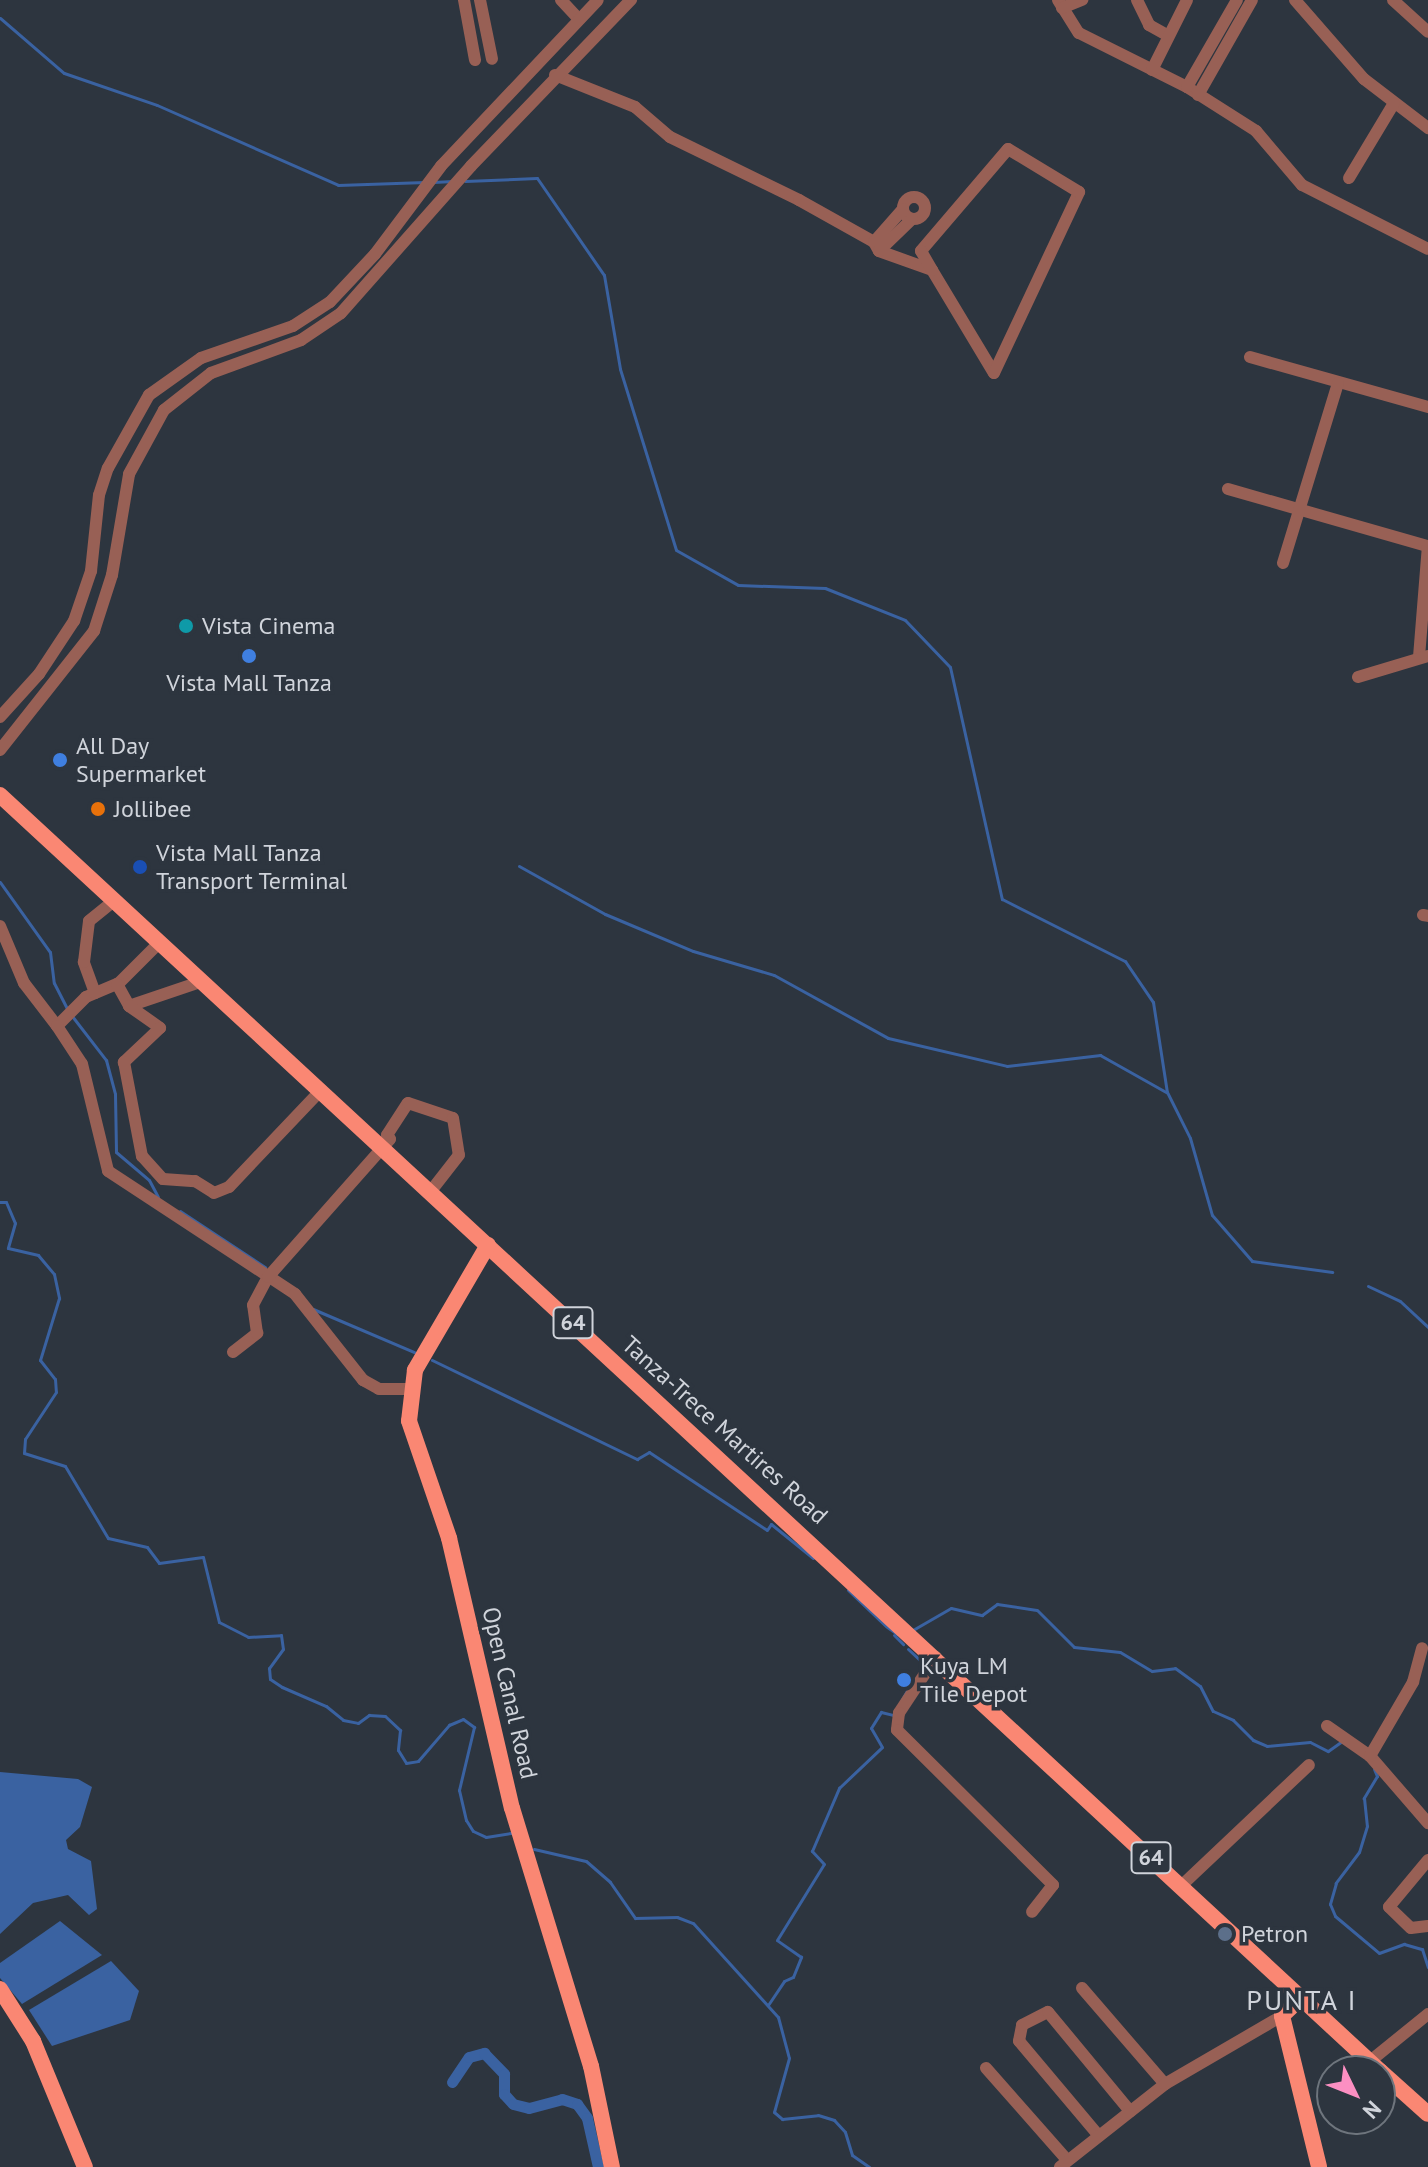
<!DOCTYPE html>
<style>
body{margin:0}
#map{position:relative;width:1428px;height:2167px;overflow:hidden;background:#2d353f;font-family:"PT Sans",sans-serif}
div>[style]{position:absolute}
.water>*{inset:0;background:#3a62a1}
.stream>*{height:3px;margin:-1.5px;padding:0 1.5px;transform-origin:1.5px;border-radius:1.5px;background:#3a62a1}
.canal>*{height:11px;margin:-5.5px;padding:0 5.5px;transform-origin:5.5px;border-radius:5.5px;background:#3a62a1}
.minor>*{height:12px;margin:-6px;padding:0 6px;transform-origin:6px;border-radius:6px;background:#986055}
.minor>.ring{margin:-6px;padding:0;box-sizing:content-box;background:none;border:12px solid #986055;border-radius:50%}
.major>*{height:16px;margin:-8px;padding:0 8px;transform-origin:8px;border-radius:8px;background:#fa8773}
.dots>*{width:22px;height:22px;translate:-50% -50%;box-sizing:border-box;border:4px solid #2d353f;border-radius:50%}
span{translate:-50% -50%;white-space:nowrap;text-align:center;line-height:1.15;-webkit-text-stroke:7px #2d353f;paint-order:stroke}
.shield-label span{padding:2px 6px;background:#2d353f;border:2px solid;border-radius:6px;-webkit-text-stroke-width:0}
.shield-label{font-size:22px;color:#d0d4db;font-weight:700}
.poi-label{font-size:24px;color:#d0d4db}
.left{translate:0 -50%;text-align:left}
.street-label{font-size:24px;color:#d0d4db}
.quarter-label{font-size:28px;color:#d0d4db;letter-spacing:2px}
.north{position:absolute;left:1316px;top:2055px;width:80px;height:80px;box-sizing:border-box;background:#2d353f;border:2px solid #6e757d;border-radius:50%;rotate:133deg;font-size:22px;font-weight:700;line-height:32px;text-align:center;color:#d0d4db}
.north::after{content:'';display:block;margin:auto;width:28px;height:36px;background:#fc8fc2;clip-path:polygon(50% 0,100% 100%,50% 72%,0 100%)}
</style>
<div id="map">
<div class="water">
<i style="clip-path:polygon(0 1772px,78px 1779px,92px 1787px,80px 1827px,66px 1840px,68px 1849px,91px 1861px,97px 1909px,89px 1915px,68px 1895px,33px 1903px,0 1934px)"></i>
<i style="clip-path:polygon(60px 1921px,102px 1955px,22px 2004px,0 1978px,0 1963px)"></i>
<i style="clip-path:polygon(111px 1961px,139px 1991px,130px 2020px,52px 2046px,29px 2010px)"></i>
</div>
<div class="stream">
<i style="left:0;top:18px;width:84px;rotate:40.7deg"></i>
<i style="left:64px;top:73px;width:98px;rotate:19deg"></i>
<i style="left:157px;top:105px;width:198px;rotate:23.8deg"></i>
<i style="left:338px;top:185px;width:87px;rotate:-2deg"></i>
<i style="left:465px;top:181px;width:72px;rotate:-2.4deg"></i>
<i style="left:537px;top:178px;width:118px;rotate:55.4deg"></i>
<i style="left:604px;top:275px;width:95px;rotate:80.3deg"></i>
<i style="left:620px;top:369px;width:189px;rotate:72.8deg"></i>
<i style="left:676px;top:550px;width:71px;rotate:29.4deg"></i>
<i style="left:738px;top:585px;width:87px;rotate:2deg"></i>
<i style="left:825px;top:588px;width:86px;rotate:21.8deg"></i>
<i style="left:905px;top:620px;width:65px;rotate:46.2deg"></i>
<i style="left:950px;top:667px;width:238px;rotate:77.4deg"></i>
<i style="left:1002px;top:899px;width:138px;rotate:26.8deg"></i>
<i style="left:1125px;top:961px;width:50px;rotate:55.7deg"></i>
<i style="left:1153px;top:1002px;width:91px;rotate:81.2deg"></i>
<i style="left:1167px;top:1092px;width:51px;rotate:63.4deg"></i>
<i style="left:1190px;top:1138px;width:80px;rotate:74.1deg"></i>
<i style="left:1212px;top:1215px;width:61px;rotate:49deg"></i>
<i style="left:1252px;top:1261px;width:81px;rotate:7.8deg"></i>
<i style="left:433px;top:182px;width:20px;rotate:-3deg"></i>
<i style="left:519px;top:866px;width:98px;rotate:29.2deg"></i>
<i style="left:605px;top:914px;width:95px;rotate:22.8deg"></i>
<i style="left:693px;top:951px;width:84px;rotate:16.5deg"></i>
<i style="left:774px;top:975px;width:130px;rotate:28.9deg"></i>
<i style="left:888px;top:1038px;width:122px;rotate:13.2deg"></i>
<i style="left:1007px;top:1066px;width:94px;rotate:-6.7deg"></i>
<i style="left:1100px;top:1055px;width:76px;rotate:29.3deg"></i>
<i style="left:0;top:882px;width:86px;rotate:54.5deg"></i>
<i style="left:50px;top:952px;width:31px;rotate:83deg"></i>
<i style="left:54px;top:983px;width:30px;rotate:63deg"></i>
<i style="left:72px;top:1016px;width:56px;rotate:52.3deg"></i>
<i style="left:106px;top:1060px;width:35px;rotate:75deg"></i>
<i style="left:115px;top:1094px;width:58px;rotate:89deg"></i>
<i style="left:116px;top:1152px;width:43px;rotate:40.3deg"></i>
<i style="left:149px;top:1180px;width:19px;rotate:62deg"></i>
<i style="left:0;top:1202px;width:6px"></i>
<i style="left:6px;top:1202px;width:23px;rotate:67deg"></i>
<i style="left:15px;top:1223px;width:26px;rotate:106deg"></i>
<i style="left:8px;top:1248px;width:31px;rotate:13deg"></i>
<i style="left:38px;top:1255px;width:25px;rotate:50deg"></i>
<i style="left:54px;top:1274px;width:25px;rotate:78deg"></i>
<i style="left:59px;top:1298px;width:65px;rotate:107deg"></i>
<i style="left:40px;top:1360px;width:24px;rotate:52deg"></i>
<i style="left:55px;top:1379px;width:13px;rotate:86deg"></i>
<i style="left:56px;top:1392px;width:56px;rotate:123.4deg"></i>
<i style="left:25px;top:1439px;width:14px;rotate:94deg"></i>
<i style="left:24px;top:1453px;width:43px;rotate:17.6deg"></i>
<i style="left:65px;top:1466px;width:84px;rotate:59.2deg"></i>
<i style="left:108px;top:1538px;width:40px;rotate:13deg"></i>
<i style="left:147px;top:1547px;width:20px;rotate:53deg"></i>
<i style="left:159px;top:1563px;width:44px;rotate:-7.8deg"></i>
<i style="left:203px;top:1557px;width:67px;rotate:76.2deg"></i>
<i style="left:219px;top:1622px;width:33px;rotate:27deg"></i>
<i style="left:248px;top:1637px;width:33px;rotate:-3deg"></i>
<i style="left:281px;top:1635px;width:14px;rotate:82deg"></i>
<i style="left:283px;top:1649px;width:24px;rotate:126deg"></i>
<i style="left:269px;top:1668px;width:11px;rotate:85deg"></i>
<i style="left:270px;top:1679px;width:14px;rotate:34deg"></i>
<i style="left:282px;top:1687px;width:48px;rotate:23.4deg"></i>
<i style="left:326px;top:1706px;width:22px;rotate:39deg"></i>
<i style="left:343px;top:1720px;width:15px;rotate:11deg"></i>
<i style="left:358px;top:1723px;width:14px;rotate:-36deg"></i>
<i style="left:369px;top:1715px;width:16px;rotate:4deg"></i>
<i style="left:385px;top:1716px;width:21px;rotate:43deg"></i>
<i style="left:400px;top:1730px;width:20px;rotate:96deg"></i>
<i style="left:398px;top:1750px;width:15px;rotate:58deg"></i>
<i style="left:406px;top:1763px;width:12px;rotate:-9deg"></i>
<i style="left:418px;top:1761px;width:48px;rotate:-49.3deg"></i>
<i style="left:449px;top:1725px;width:15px;rotate:-23deg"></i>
<i style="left:463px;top:1719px;width:14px;rotate:36deg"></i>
<i style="left:474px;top:1727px;width:65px;rotate:103.4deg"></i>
<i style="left:459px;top:1790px;width:31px;rotate:77deg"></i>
<i style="left:466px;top:1820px;width:13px;rotate:58deg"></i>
<i style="left:473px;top:1831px;width:14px;rotate:25deg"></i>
<i style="left:486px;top:1837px;width:25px;rotate:-9deg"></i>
<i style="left:180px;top:1211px;width:102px;rotate:33.4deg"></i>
<i style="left:1368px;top:1286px;width:35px;rotate:25deg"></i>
<i style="left:1400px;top:1301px;width:38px;rotate:43deg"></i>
<i style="left:313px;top:1309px;width:110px;rotate:23.1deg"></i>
<i style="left:432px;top:1360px;width:228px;rotate:25.8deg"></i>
<i style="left:637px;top:1459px;width:14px;rotate:-30deg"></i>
<i style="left:649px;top:1452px;width:141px;rotate:33.5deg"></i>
<i style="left:767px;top:1530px;width:7px;rotate:-56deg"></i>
<i style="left:771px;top:1524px;width:54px;rotate:39deg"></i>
<i style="left:848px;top:1590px;width:52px;rotate:43.5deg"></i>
<i style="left:887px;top:1627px;width:12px;rotate:35deg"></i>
<i style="left:911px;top:1631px;width:46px;rotate:-29.9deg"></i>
<i style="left:951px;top:1608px;width:32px;rotate:13deg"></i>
<i style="left:982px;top:1615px;width:19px;rotate:-36deg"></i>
<i style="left:997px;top:1604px;width:40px;rotate:8.5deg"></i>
<i style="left:1037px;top:1610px;width:52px;rotate:45deg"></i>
<i style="left:1074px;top:1647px;width:46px;rotate:6.2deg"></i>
<i style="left:1120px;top:1652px;width:37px;rotate:31deg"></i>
<i style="left:1152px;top:1671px;width:23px;rotate:-7deg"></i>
<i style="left:1175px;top:1668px;width:31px;rotate:36deg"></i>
<i style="left:1200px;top:1686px;width:28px;rotate:63deg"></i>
<i style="left:1213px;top:1711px;width:22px;rotate:24deg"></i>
<i style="left:1233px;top:1720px;width:28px;rotate:45deg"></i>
<i style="left:1253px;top:1740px;width:15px;rotate:23deg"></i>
<i style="left:1267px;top:1746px;width:43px;rotate:-5.3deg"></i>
<i style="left:1310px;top:1742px;width:20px;rotate:27deg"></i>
<i style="left:1328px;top:1751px;width:16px;rotate:-35deg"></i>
<i style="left:894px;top:1635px;width:13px;rotate:45deg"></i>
<i style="left:908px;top:1649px;width:23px;rotate:43deg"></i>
<i style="left:901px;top:1701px;width:16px;rotate:-60deg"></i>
<i style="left:1374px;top:1769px;width:8px;rotate:67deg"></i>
<i style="left:1377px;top:1776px;width:26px;rotate:121deg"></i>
<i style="left:1364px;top:1798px;width:28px;rotate:84deg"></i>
<i style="left:1367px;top:1826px;width:27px;rotate:107deg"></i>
<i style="left:1359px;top:1852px;width:39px;rotate:127deg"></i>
<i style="left:1336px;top:1883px;width:22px;rotate:106deg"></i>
<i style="left:1330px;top:1904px;width:13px;rotate:67deg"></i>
<i style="left:1335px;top:1916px;width:57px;rotate:40.1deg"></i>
<i style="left:1379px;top:1953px;width:27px;rotate:-20deg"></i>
<i style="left:1404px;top:1944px;width:19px;rotate:16deg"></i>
<i style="left:1422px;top:1949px;width:19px;rotate:72deg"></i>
<i style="left:534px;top:1849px;width:53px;rotate:13deg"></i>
<i style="left:586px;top:1861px;width:32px;rotate:41deg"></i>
<i style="left:610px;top:1882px;width:44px;rotate:55.2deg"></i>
<i style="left:635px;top:1918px;width:42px;rotate:-1.4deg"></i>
<i style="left:677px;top:1917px;width:17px;rotate:21deg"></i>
<i style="left:693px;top:1923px;width:127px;rotate:47.9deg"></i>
<i style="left:778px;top:2017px;width:42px;rotate:75deg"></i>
<i style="left:789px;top:2058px;width:56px;rotate:105.5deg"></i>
<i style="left:774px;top:2112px;width:11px;rotate:41deg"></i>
<i style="left:782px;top:2119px;width:36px;rotate:-6deg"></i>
<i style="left:818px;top:2115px;width:17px;rotate:17deg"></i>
<i style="left:834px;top:2120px;width:16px;rotate:47deg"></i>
<i style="left:845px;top:2132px;width:24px;rotate:73deg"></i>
<i style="left:852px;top:2155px;width:21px;rotate:35deg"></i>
<i style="left:768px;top:2005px;width:29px;rotate:-56deg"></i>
<i style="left:784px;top:1981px;width:10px;rotate:-24deg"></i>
<i style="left:793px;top:1977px;width:22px;rotate:-68deg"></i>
<i style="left:801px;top:1957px;width:29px;rotate:-145deg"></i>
<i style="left:777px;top:1940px;width:89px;rotate:-58.3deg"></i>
<i style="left:824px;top:1864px;width:18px;rotate:-133deg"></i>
<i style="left:812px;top:1851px;width:69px;rotate:-66.8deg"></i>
<i style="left:839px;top:1788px;width:59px;rotate:-43.6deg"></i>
<i style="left:882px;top:1747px;width:22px;rotate:-120deg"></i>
<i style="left:871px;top:1728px;width:19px;rotate:-58deg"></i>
<i style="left:881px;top:1712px;width:12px;rotate:14deg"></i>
</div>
<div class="canal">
<i style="left:452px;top:2082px;width:30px;rotate:-56deg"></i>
<i style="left:469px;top:2057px;width:16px;rotate:-15deg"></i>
<i style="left:484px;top:2053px;width:29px;rotate:46deg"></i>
<i style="left:504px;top:2074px;width:20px;rotate:90deg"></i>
<i style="left:504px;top:2094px;width:13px;rotate:48deg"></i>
<i style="left:513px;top:2104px;width:16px;rotate:14deg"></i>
<i style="left:529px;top:2108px;width:34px;rotate:-15deg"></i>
<i style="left:562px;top:2099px;width:16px;rotate:18deg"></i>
<i style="left:577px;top:2104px;width:17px;rotate:54deg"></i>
<i style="left:587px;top:2118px;width:50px;rotate:77.3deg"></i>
</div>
<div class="minor">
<i style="left:464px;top:0;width:61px;rotate:79.6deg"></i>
<i style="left:480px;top:0;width:60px;rotate:78.5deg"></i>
<i style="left:561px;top:0;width:26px;rotate:47deg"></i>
<i style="left:1058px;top:0;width:39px;rotate:58deg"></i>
<i style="left:1079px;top:33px;width:121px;rotate:26.6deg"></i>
<i style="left:1187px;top:87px;width:82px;rotate:32.5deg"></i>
<i style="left:1256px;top:131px;width:71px;rotate:49.6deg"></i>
<i style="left:1302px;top:185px;width:141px;rotate:26.9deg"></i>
<i style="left:1137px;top:0;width:28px;rotate:64deg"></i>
<i style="left:1149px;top:25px;width:21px;rotate:29deg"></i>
<i style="left:1295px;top:0;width:105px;rotate:48.9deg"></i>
<i style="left:1364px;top:79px;width:81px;rotate:37.4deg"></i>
<i style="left:1393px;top:0;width:47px;rotate:42.4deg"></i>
<i style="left:1062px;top:8px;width:22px;rotate:-22deg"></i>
<i style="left:1152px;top:70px;width:78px;rotate:-63.4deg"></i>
<i style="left:555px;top:75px;width:86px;rotate:21.8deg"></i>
<i style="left:635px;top:107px;width:46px;rotate:40.6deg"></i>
<i style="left:670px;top:137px;width:144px;rotate:26deg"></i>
<i style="left:799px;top:200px;width:86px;rotate:29.2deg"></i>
<i style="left:874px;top:242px;width:10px;rotate:61deg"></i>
<i style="left:879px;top:251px;width:56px;rotate:19.7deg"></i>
<i style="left:932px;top:270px;width:120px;rotate:59deg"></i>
<i style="left:994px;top:373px;width:200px;rotate:-64.8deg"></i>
<i style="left:1079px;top:192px;width:83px;rotate:-148.8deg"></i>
<i style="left:1008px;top:149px;width:134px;rotate:130.5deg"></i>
<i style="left:921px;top:251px;width:22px;rotate:60deg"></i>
<i style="left:1187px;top:87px;width:100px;rotate:-60.1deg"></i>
<i style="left:1198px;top:95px;width:109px;rotate:-60.4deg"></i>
<i style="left:1349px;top:178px;width:87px;rotate:-59deg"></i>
<i class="ring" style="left:903px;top:197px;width:10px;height:10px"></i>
<i style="left:874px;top:242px;width:44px;rotate:-48.7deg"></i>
<i style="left:879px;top:251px;width:46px;rotate:-44.1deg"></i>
<i style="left:1250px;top:357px;width:185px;rotate:15.7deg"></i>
<i style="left:1228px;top:489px;width:207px;rotate:16deg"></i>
<i style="left:1283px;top:563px;width:188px;rotate:-73deg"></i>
<i style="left:1419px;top:657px;width:111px;rotate:-85.4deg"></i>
<i style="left:1358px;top:677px;width:73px;rotate:-16.7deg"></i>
<i style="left:0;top:717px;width:58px;rotate:-47.8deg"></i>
<i style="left:39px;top:674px;width:64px;rotate:-56.6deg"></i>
<i style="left:74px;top:621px;width:53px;rotate:-71.2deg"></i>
<i style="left:91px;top:571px;width:76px;rotate:-84deg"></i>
<i style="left:99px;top:495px;width:28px;rotate:-72deg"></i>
<i style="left:108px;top:468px;width:84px;rotate:-60.7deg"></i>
<i style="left:149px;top:395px;width:64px;rotate:-35.4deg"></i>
<i style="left:201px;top:358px;width:97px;rotate:-19.2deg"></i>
<i style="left:293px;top:326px;width:44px;rotate:-33deg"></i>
<i style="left:330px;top:302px;width:66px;rotate:-46.8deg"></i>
<i style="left:375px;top:254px;width:110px;rotate:-53.1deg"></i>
<i style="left:441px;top:166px;width:228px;rotate:-46.6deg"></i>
<i style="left:0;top:750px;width:152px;rotate:-51.7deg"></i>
<i style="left:94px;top:631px;width:59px;rotate:-72.2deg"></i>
<i style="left:112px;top:575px;width:102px;rotate:-80.4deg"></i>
<i style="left:129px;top:474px;width:73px;rotate:-61.3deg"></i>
<i style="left:164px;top:410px;width:60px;rotate:-38.2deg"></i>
<i style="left:211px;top:373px;width:96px;rotate:-20.1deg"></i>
<i style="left:301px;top:340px;width:48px;rotate:-34deg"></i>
<i style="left:341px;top:313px;width:196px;rotate:-48.5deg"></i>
<i style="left:471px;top:166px;width:231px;rotate:-46.1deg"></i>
<i style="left:1423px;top:915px;width:5px;rotate:11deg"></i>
<i style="left:0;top:926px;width:62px;rotate:67.2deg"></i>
<i style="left:24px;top:983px;width:54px;rotate:52.5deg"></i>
<i style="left:160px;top:942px;width:58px;rotate:135deg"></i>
<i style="left:119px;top:983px;width:36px;rotate:157deg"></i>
<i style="left:86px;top:997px;width:41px;rotate:135deg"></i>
<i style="left:57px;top:1026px;width:45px;rotate:56.7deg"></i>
<i style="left:82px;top:1064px;width:110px;rotate:76.3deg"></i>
<i style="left:108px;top:1171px;width:224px;rotate:33.3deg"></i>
<i style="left:295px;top:1294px;width:110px;rotate:51.7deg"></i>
<i style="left:363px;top:1380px;width:18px;rotate:29deg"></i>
<i style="left:379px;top:1389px;width:30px"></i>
<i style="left:117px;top:984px;width:25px;rotate:61deg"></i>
<i style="left:129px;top:1006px;width:78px;rotate:-18.7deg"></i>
<i style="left:95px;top:993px;width:33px;rotate:-110deg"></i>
<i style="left:84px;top:962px;width:41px;rotate:-83deg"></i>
<i style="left:89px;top:921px;width:33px;rotate:-39deg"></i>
<i style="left:129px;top:1006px;width:38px;rotate:35deg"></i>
<i style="left:160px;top:1028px;width:50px;rotate:136.6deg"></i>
<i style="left:124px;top:1062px;width:96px;rotate:79.2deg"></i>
<i style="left:142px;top:1156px;width:31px;rotate:48deg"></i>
<i style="left:163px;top:1179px;width:32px;rotate:4deg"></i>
<i style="left:195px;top:1181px;width:22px;rotate:32deg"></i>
<i style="left:214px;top:1193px;width:16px;rotate:-22deg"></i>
<i style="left:229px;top:1187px;width:134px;rotate:-46.5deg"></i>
<i style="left:233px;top:1352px;width:31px;rotate:-38deg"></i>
<i style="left:257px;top:1333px;width:28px;rotate:-98deg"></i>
<i style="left:253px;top:1305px;width:32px;rotate:-62deg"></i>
<i style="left:268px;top:1277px;width:184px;rotate:-48.5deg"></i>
<i style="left:390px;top:1139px;width:5px;rotate:-127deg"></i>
<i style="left:387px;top:1135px;width:38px;rotate:-57deg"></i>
<i style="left:408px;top:1103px;width:47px;rotate:18.4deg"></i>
<i style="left:453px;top:1118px;width:37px;rotate:81deg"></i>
<i style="left:459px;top:1155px;width:46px;rotate:127.9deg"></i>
<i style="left:936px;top:1657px;width:67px;rotate:123.5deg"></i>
<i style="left:899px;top:1713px;width:17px;rotate:97deg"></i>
<i style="left:897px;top:1730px;width:220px;rotate:44.8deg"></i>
<i style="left:1053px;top:1885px;width:34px;rotate:128deg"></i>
<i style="left:1327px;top:1726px;width:52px;rotate:34.9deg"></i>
<i style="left:1370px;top:1756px;width:89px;rotate:49.1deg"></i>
<i style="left:1370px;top:1756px;width:86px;rotate:-59.8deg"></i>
<i style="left:1413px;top:1682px;width:35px;rotate:-75deg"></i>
<i style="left:1428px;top:1860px;width:61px;rotate:129.7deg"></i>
<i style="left:1389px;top:1907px;width:30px;rotate:44deg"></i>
<i style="left:1411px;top:1928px;width:17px;rotate:-7deg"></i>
<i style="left:1181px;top:1886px;width:176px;rotate:-43.4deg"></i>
<i style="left:1082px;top:1988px;width:127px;rotate:49.2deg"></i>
<i style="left:1369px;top:2062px;width:76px;rotate:-39.1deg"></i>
<i style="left:986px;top:2068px;width:123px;rotate:48.6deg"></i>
<i style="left:1099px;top:2136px;width:124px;rotate:-130.1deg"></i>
<i style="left:1019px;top:2041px;width:16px;rotate:-79deg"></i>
<i style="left:1022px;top:2025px;width:29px;rotate:-27deg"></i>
<i style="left:1048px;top:2012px;width:129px;rotate:50.4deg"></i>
<i style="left:1060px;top:2167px;width:134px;rotate:-38.3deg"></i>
<i style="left:1165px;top:2084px;width:135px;rotate:-30.2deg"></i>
</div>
<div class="major">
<i style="left:0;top:795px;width:1880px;rotate:42.76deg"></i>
<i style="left:488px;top:1245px;width:145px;rotate:120.3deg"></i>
<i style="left:415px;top:1370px;width:51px;rotate:96.7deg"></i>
<i style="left:409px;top:1421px;width:124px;rotate:71.1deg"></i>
<i style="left:449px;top:1538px;width:277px;rotate:76.9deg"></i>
<i style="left:512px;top:1808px;width:270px;rotate:73deg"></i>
<i style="left:591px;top:2066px;width:103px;rotate:78.3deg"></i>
<i style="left:0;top:1989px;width:62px;rotate:57.6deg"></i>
<i style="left:33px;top:2041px;width:136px;rotate:67.6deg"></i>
<i style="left:1301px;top:1998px;width:26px;rotate:137deg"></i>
<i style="left:1282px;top:2016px;width:155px;rotate:76.2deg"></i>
<i style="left:1380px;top:2071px;width:64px;rotate:41.9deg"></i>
</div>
<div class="dots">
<i style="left:186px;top:626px;background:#0f9aa8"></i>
<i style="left:249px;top:656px;background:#3f7fe0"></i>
<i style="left:60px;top:760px;background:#3f7fe0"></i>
<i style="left:98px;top:809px;background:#e8710a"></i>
<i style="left:140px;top:867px;background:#1a4fb4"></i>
<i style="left:904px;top:1680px;background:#3f7fe0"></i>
<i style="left:1225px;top:1934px;background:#5c6f8a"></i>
</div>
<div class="shield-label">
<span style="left:573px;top:1323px">64</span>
<span style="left:1151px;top:1858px">64</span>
</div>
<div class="poi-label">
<span class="left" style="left:202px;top:626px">Vista Cinema</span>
<span style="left:249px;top:683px">Vista Mall Tanza</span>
<span class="left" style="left:76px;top:760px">All Day<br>Supermarket</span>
<span class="left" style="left:114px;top:809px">Jollibee</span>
<span class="left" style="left:156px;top:867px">Vista Mall Tanza<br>Transport Terminal</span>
<span class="left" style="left:920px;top:1680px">Kuya LM<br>Tile Depot</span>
<span class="left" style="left:1241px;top:1934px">Petron</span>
</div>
<div class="street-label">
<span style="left:725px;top:1430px;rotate:42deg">Tanza-Trece Martires Road</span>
<span style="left:510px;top:1693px;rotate:77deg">Open Canal Road</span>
</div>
<div class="quarter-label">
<span style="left:1302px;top:2000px">PUNTA I</span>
</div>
<div class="north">N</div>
</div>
